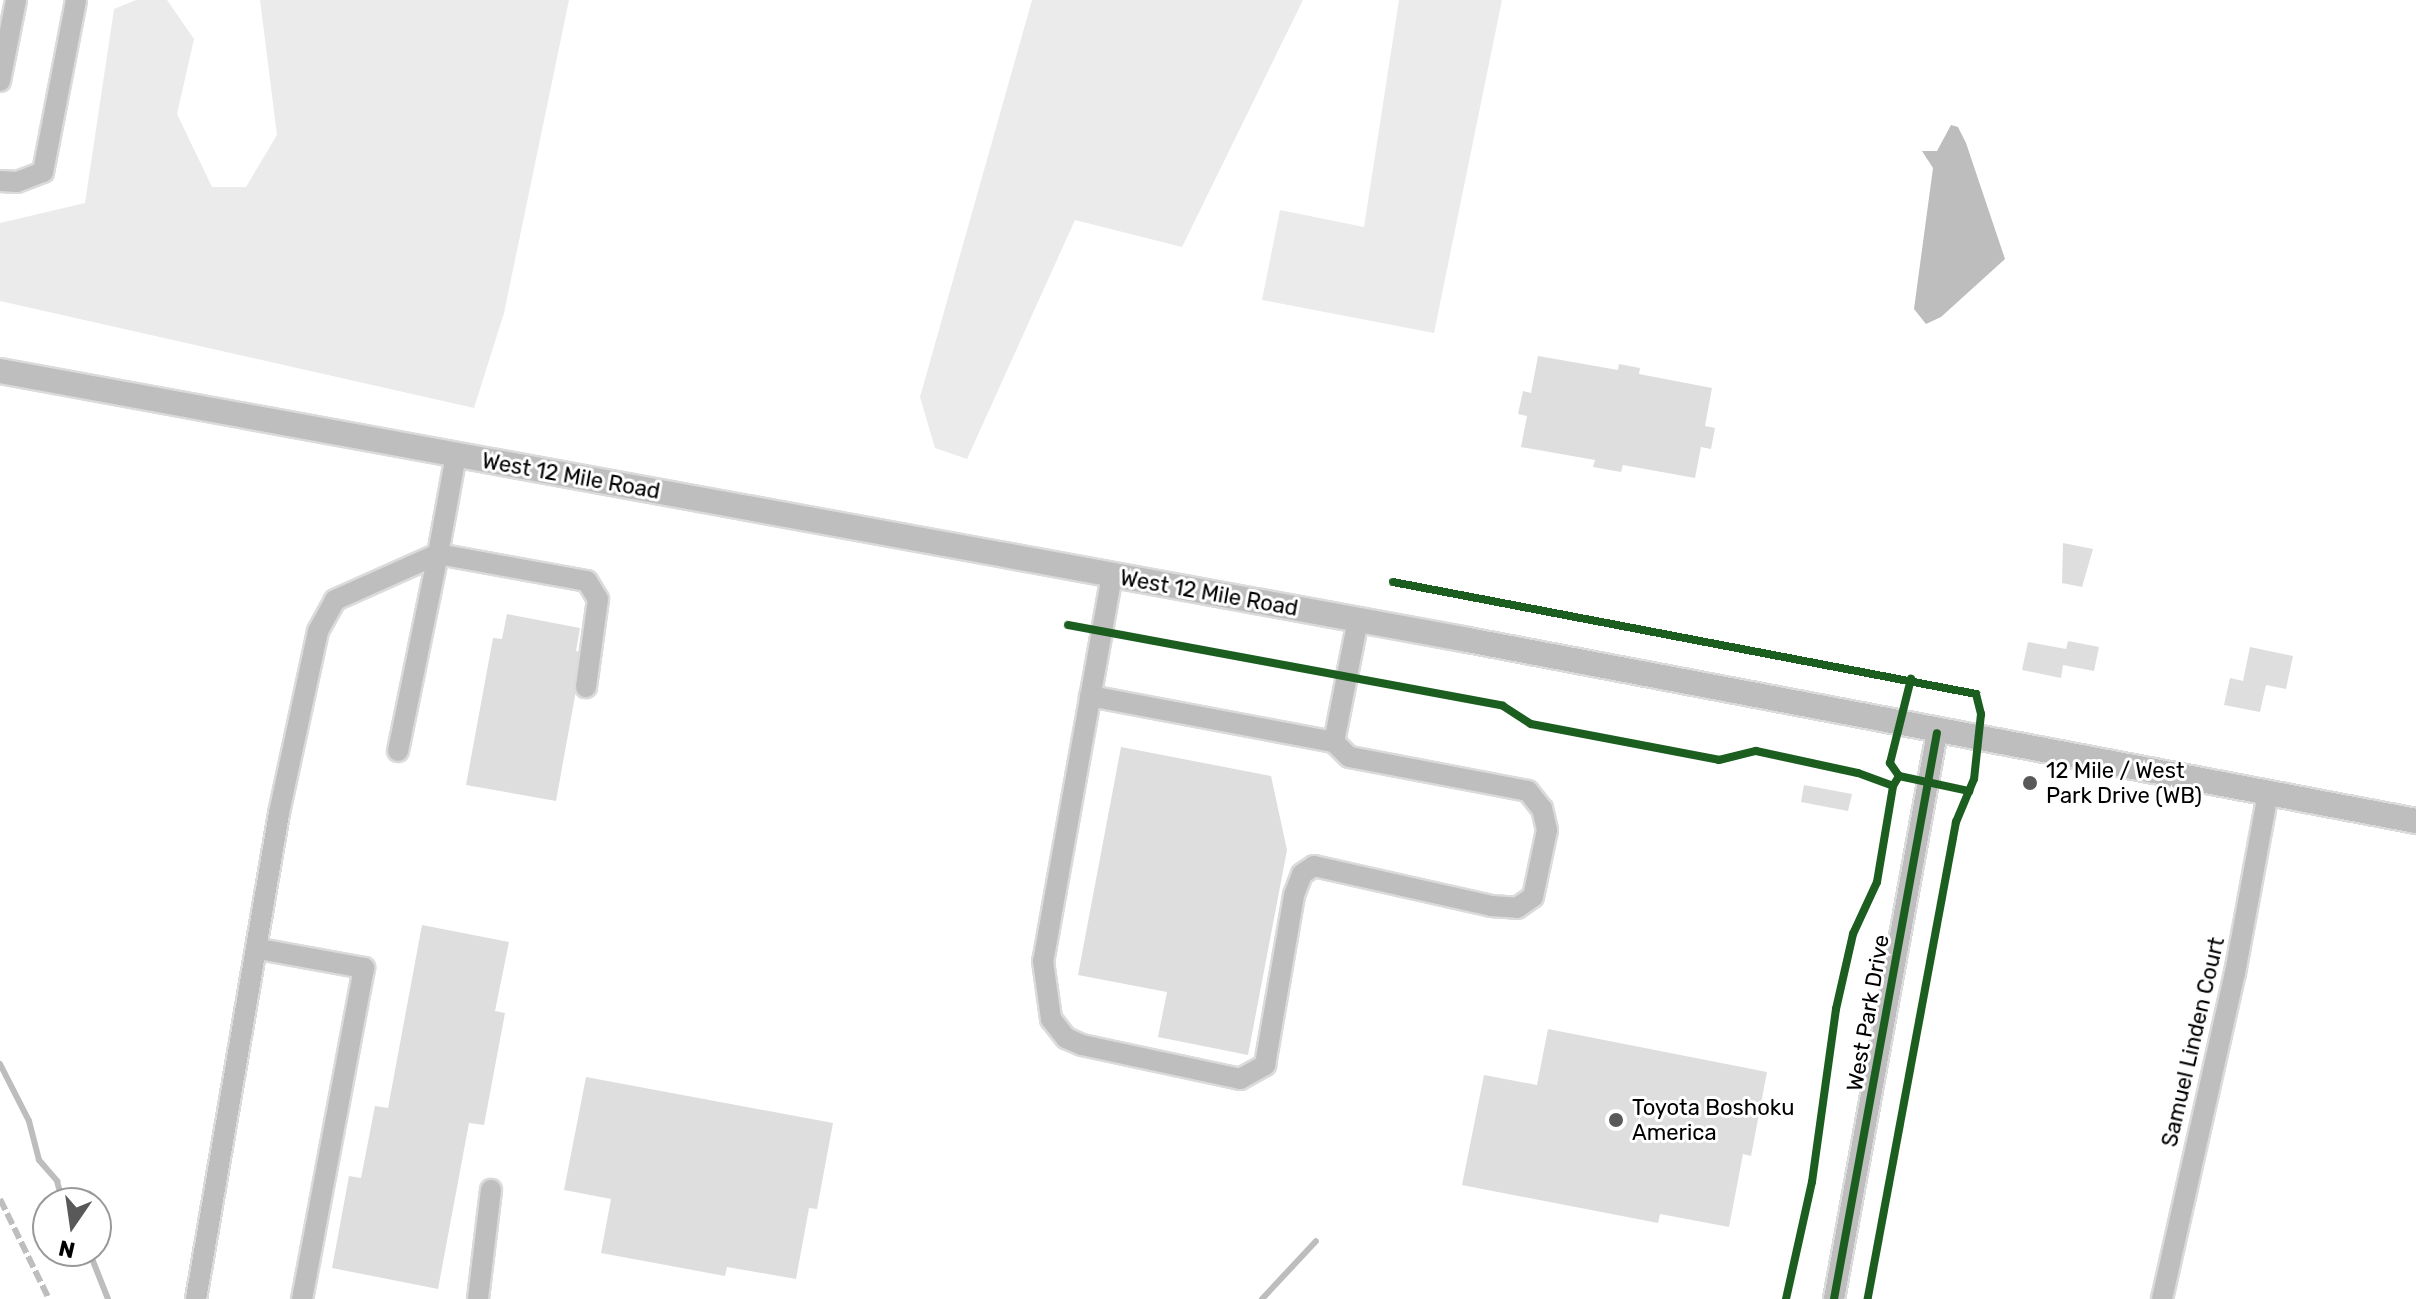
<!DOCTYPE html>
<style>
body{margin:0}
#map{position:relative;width:2416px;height:1299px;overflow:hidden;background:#fff;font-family:Rubik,sans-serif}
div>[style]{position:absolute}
.green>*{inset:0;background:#ebebeb}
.water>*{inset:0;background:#bdbdbd}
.stream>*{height:6px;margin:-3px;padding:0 3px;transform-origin:3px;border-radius:3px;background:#bdbdbd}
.building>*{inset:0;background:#dedede}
.roads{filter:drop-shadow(2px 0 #dbdbdb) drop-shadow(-2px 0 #dbdbdb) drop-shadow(0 2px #dbdbdb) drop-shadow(0 -2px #dbdbdb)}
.minor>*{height:20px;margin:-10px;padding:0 10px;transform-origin:10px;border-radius:10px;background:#bebebe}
.major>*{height:24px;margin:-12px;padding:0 12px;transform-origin:12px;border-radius:12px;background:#bebebe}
.rail>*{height:6px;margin-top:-3px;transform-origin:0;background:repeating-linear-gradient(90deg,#bebebe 0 12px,transparent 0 16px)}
.cycleway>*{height:8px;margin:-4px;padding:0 4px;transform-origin:4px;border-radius:4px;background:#1b5e20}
.dots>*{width:22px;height:22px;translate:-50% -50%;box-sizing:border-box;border:4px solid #fff;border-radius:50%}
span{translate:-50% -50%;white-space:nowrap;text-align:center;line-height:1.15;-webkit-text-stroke:6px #fff;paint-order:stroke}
.street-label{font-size:22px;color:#000}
.poi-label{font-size:22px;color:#000}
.left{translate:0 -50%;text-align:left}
.north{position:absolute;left:32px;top:1187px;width:80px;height:80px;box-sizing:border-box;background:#fff;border:2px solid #999;border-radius:50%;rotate:193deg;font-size:22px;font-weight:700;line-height:32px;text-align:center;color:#000}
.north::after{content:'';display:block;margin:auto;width:28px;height:36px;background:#595959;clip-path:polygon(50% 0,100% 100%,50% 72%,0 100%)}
</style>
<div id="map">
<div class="green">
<i style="clip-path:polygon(136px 0,167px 0,194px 39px,177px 114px,212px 187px,246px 187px,277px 135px,260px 0,569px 0,504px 313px,474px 408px,0 301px,0 223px,85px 203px,114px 9px)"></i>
<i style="clip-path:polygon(1032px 0,1303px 0,1182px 247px,1075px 220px,967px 459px,935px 448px,920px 397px)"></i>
<i style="clip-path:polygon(1399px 0,1502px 0,1434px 333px,1262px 300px,1280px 210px,1364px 227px)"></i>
</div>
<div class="water">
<i style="clip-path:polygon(1951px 125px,1958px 127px,1966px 143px,2005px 259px,1941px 317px,1926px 324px,1914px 309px,1933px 168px,1922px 151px,1937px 151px)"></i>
</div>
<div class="stream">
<i style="left:0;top:1064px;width:64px;rotate:63deg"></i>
<i style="left:29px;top:1121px;width:40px;rotate:75.6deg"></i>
<i style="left:39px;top:1160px;width:28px;rotate:49deg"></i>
<i style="left:57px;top:1181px;width:23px;rotate:75deg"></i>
<i style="left:89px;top:1251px;width:52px;rotate:68.4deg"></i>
<i style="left:1262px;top:1299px;width:79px;rotate:-47deg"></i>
</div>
<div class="building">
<i style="clip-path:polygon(1538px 356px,1618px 370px,1619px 364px,1640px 368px,1639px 374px,1712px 388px,1705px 426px,1715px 428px,1711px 449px,1701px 447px,1695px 478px,1623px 465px,1621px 472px,1593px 467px,1595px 460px,1521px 447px,1527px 416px,1518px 414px,1523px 391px,1531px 393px)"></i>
<i style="clip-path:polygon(2063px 543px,2093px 549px,2082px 587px,2062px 583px)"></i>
<i style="clip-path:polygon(507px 614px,580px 628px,576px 651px,583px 652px,556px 801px,466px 785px,493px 638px,502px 639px)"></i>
<i style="clip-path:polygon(2068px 641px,2099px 647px,2094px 671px,2063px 665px,2061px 678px,2022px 670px,2028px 642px,2066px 649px)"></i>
<i style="clip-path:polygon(2250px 647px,2293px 656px,2286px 689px,2266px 685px,2260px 712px,2224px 705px,2230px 678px,2243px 681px)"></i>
<i style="clip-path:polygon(1121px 747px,1271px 776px,1287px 850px,1248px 1055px,1158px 1037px,1167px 992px,1078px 975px)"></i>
<i style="clip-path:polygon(1804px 785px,1852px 794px,1848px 811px,1801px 802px)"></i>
<i style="clip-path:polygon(422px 925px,509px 942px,495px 1011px,505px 1013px,484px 1125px,469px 1123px,438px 1289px,332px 1268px,349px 1176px,361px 1178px,375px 1106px,388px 1108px)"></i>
<i style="clip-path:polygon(1548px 1029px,1767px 1072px,1751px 1156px,1743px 1154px,1729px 1227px,1660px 1214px,1658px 1223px,1462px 1185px,1484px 1075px,1537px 1085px)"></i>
<i style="clip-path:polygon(586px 1077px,833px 1123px,817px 1209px,809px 1208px,796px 1279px,727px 1267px,725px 1276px,601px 1253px,611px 1199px,564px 1190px)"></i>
</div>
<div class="roads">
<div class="minor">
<i style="left:0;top:81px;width:83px;rotate:-78.8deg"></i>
<i style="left:0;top:181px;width:17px;rotate:3deg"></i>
<i style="left:17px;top:182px;width:28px;rotate:-21deg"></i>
<i style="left:43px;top:172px;width:175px;rotate:-79.1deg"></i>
<i style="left:1112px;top:575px;width:392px;rotate:100.1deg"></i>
<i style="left:1043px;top:961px;width:59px;rotate:82.1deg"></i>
<i style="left:1051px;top:1019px;width:24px;rotate:52deg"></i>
<i style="left:1066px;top:1038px;width:17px;rotate:24deg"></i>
<i style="left:1082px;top:1045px;width:162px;rotate:12.1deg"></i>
<i style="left:1240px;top:1079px;width:29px;rotate:-29deg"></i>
<i style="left:1265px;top:1065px;width:172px;rotate:-80.3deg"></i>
<i style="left:1294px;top:895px;width:22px;rotate:-69deg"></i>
<i style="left:1302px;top:874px;width:14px;rotate:-34deg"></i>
<i style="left:1314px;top:866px;width:181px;rotate:12.7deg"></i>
<i style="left:1491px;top:906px;width:26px;rotate:4deg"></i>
<i style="left:1517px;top:908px;width:19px;rotate:-35deg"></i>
<i style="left:1533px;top:897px;width:68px;rotate:-78.2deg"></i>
<i style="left:1547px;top:830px;width:22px;rotate:-103deg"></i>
<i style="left:1542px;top:809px;width:23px;rotate:-128deg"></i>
<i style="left:1528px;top:791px;width:182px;rotate:-169.2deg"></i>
<i style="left:1349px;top:757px;width:21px;rotate:-135deg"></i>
<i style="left:1334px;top:742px;width:124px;rotate:-78.9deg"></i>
<i style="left:1090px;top:696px;width:248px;rotate:10.7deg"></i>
<i style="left:398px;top:751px;width:201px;rotate:-78.5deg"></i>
<i style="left:438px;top:554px;width:151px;rotate:10.3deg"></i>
<i style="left:587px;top:581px;width:21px;rotate:59deg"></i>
<i style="left:598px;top:599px;width:89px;rotate:97.8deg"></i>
<i style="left:259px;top:949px;width:107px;rotate:10.3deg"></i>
<i style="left:364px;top:968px;width:337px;rotate:100.6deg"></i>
<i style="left:196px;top:1299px;width:493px;rotate:-80.3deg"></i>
<i style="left:279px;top:813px;width:186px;rotate:-77.9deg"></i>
<i style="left:318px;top:631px;width:35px;rotate:-61deg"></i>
<i style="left:335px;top:600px;width:113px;rotate:-24.1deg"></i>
<i style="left:438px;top:554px;width:101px;rotate:-79.7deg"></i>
<i style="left:478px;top:1299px;width:110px;rotate:-83.2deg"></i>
<i style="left:1834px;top:1299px;width:575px;rotate:-79.69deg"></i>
<i style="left:2162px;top:1299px;width:334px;rotate:-77.4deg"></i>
<i style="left:2235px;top:973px;width:182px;rotate:-79.6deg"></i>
</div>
<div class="major">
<i style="left:0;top:371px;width:1492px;rotate:10.38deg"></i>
<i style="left:1468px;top:640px;width:965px;rotate:10.81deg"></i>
</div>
</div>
<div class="rail">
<i style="left:0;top:1199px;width:111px;rotate:63.9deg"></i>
</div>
<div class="cycleway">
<i style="left:1393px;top:582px;width:594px;rotate:10.87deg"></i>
<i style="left:1976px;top:694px;width:21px;rotate:76deg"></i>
<i style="left:1981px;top:714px;width:65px;rotate:96.1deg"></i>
<i style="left:1974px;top:779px;width:47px;rotate:112.7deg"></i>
<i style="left:1956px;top:822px;width:485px;rotate:100.5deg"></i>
<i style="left:1068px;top:625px;width:442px;rotate:10.5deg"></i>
<i style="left:1503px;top:706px;width:33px;rotate:33deg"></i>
<i style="left:1531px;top:724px;width:191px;rotate:10.8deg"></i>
<i style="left:1719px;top:760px;width:38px;rotate:-14deg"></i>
<i style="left:1756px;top:751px;width:104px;rotate:12.2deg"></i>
<i style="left:1858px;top:773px;width:37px;rotate:20deg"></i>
<i style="left:1899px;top:776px;width:16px;rotate:-125deg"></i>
<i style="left:1890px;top:763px;width:87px;rotate:-76deg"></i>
<i style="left:1786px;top:1299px;width:120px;rotate:-77.5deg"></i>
<i style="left:1812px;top:1182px;width:175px;rotate:-82.1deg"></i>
<i style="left:1836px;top:1009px;width:77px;rotate:-77.2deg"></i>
<i style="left:1853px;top:934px;width:57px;rotate:-65.2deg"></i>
<i style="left:1877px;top:882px;width:97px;rotate:-80.5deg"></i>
<i style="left:1893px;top:786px;width:12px;rotate:-59deg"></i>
<i style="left:1899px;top:776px;width:72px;rotate:12.1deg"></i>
<i style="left:1834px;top:1299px;width:575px;rotate:-79.69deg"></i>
</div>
<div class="dots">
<i style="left:2030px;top:783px;background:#595959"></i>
<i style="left:1616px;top:1120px;background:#595959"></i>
</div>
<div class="street-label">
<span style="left:571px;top:476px;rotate:10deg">West 12 Mile Road</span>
<span style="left:1209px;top:593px;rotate:10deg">West 12 Mile Road</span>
<span style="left:1868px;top:1013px;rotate:-80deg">West Park Drive</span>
<span style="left:2193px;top:1042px;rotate:-77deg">Samuel Linden Court</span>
</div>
<div class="poi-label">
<span class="left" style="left:2046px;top:783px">12 Mile / West<br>Park Drive (WB)</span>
<span class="left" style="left:1632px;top:1120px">Toyota Boshoku<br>America</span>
</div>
<div class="north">N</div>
</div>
